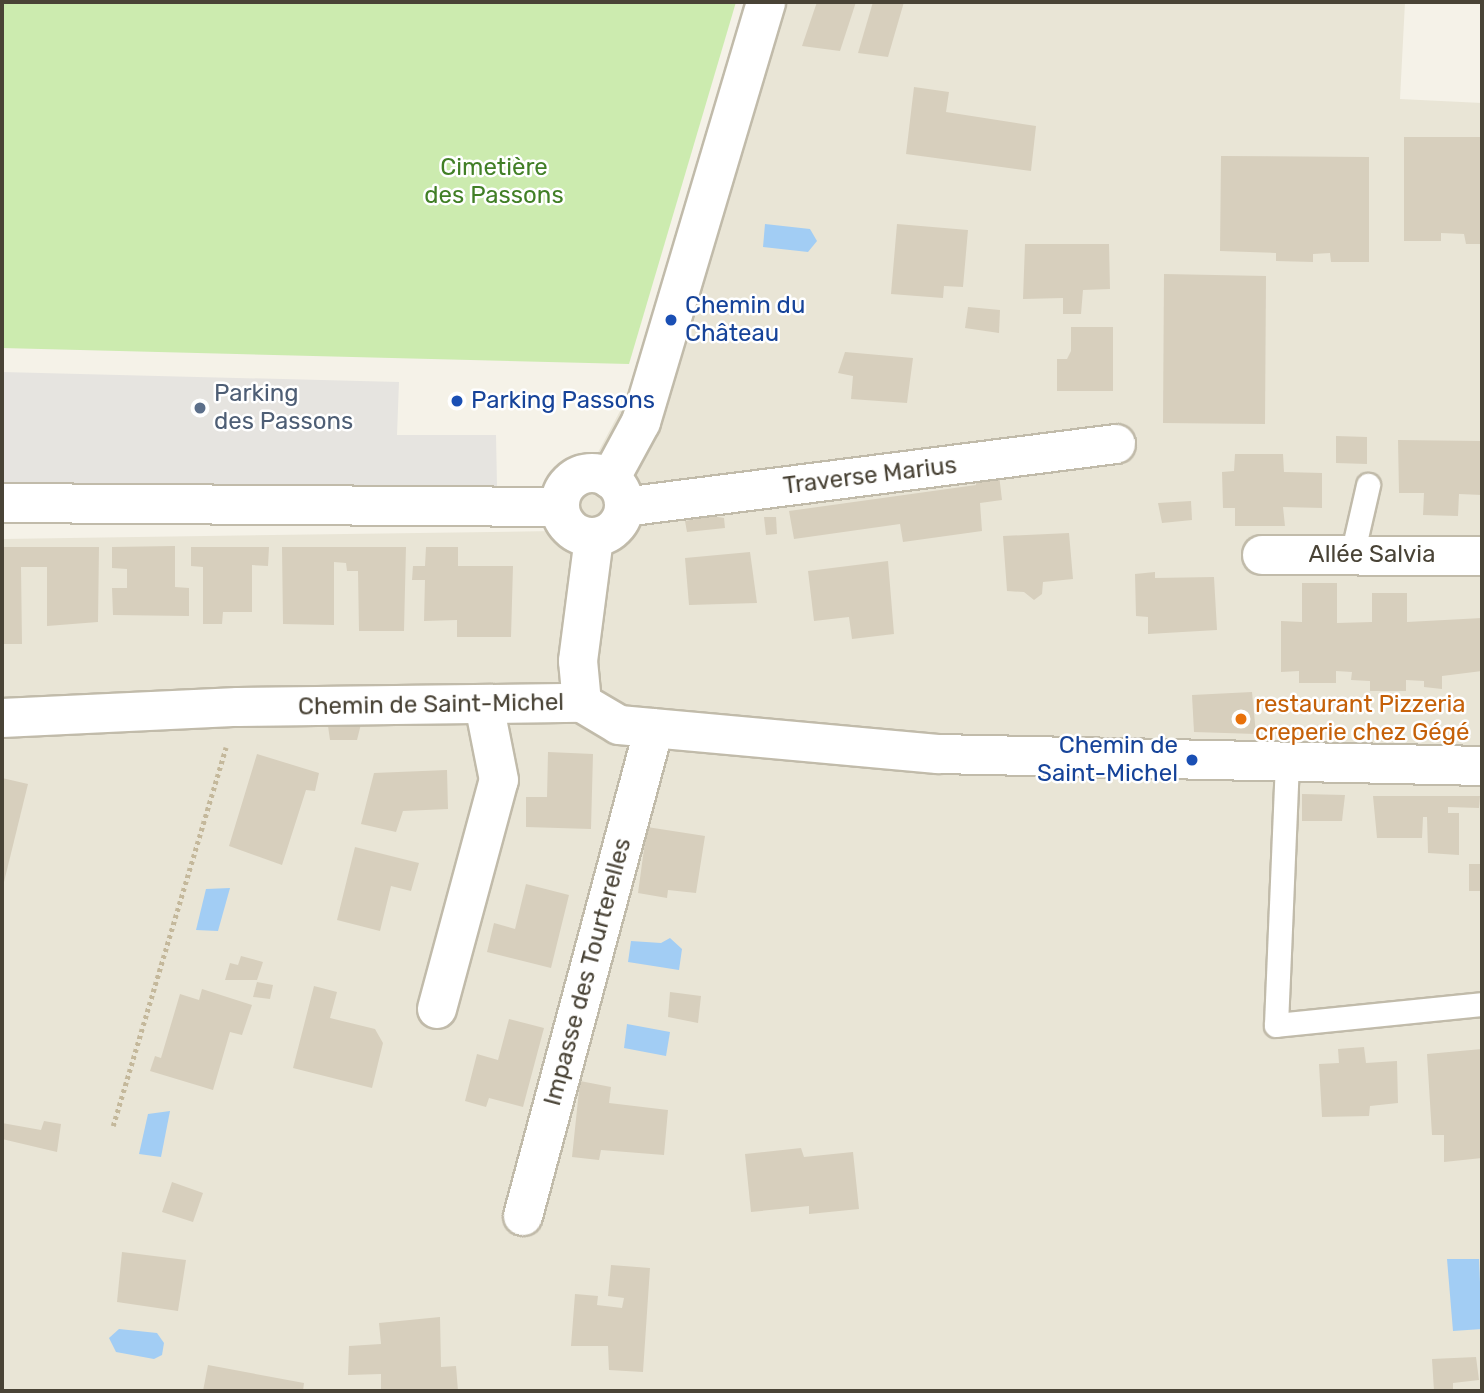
<!DOCTYPE html>
<meta charset="utf-8">
<style>
body{margin:0}
#map{position:relative;width:1484px;height:1393px;overflow:hidden;background:#f5f2e8;font-family:Rubik,sans-serif}
div>[style]{position:absolute}
.residential>*{inset:0;background:#e9e5d6}
.green>*{inset:0;background:#ccebaf}
.parking>*{inset:0;background:#e6e4e0}
.water>*{inset:0;background:#a2cdf4}
.building>*{inset:0;background:#d7cfbd}
.path>*{height:4.5px;margin-top:-2.25px;transform-origin:0;background:repeating-linear-gradient(90deg,#c4b89b 0 3.5px,transparent 0 7px)}
.roads{filter:drop-shadow(2px 0 #c1bbaa) drop-shadow(-2px 0 #c1bbaa) drop-shadow(0 2px #c1bbaa) drop-shadow(0 -2px #c1bbaa)}
.lane>*{height:23px;margin:-11.5px;padding:0 11.5px;transform-origin:11.5px;border-radius:11.5px;background:#fff}
.street>*{height:38px;margin:-19px;padding:0 19px;transform-origin:19px;border-radius:19px;background:#fff}
.street>.ring{margin:-19px;padding:0;box-sizing:content-box;background:none;border:38px solid #fff;border-radius:50%}
.dots>*{width:19px;height:19px;translate:-50% -50%;box-sizing:border-box;border:4px solid #fff;border-radius:50%}
span{translate:-50% -50%;white-space:nowrap;text-align:center;line-height:1.15;-webkit-text-stroke:5px #fff;paint-order:stroke}
.park-label{font-size:24px;color:#417f26}
.transit-label{font-size:24px;color:#164399}
.left{translate:0 -50%;text-align:left}
.right{translate:-100% -50%;text-align:right}
.service-label{font-size:24px;color:#4e5e75}
.street-label{font-size:24px;color:#494336}
.food-label{font-size:24px;color:#c56008}
.frame{position:absolute;inset:0;border:4px solid #494336;pointer-events:none}
</style>
<div id="map">
<div class="residential">
<i style="clip-path:polygon(744px 2px,1405px 2px,1400px 99px,1482px 103px,1482px 1391px,2px 1391px,2px 539px,556px 531px,634px 385px)"></i>
</div>
<div class="green">
<i style="clip-path:polygon(2px 2px,736px 2px,629px 364px,2px 348px)"></i>
</div>
<div class="parking">
<i style="clip-path:polygon(2px 372px,399px 382px,397px 435px,496px 435px,497px 486px,2px 483px)"></i>
</div>
<div class="water">
<i style="clip-path:polygon(765px 224px,810px 229px,817px 241px,808px 252px,763px 247px)"></i>
<i style="clip-path:polygon(230px 888px,218px 931px,196px 930px,206px 889px)"></i>
<i style="clip-path:polygon(670px 938px,682px 949px,679px 970px,628px 962px,631px 941px,661px 943px)"></i>
<i style="clip-path:polygon(627px 1024px,670px 1032px,666px 1056px,624px 1048px)"></i>
<i style="clip-path:polygon(170px 1111px,161px 1157px,139px 1154px,148px 1114px)"></i>
<i style="clip-path:polygon(1447px 1259px,1479px 1259px,1482px 1329px,1453px 1331px)"></i>
<i style="clip-path:polygon(119px 1329px,157px 1333px,164px 1343px,162px 1355px,154px 1359px,116px 1352px,109px 1338px)"></i>
</div>
<div class="building">
<i style="clip-path:polygon(817px 2px,856px 2px,840px 51px,802px 46px)"></i>
<i style="clip-path:polygon(873px 2px,904px 2px,888px 57px,858px 53px)"></i>
<i style="clip-path:polygon(914px 87px,949px 92px,946px 112px,1036px 126px,1031px 171px,906px 154px)"></i>
<i style="clip-path:polygon(1404px 137px,1482px 137px,1482px 244px,1466px 244px,1464px 234px,1441px 233px,1441px 241px,1404px 241px)"></i>
<i style="clip-path:polygon(1221px 156px,1369px 157px,1369px 262px,1331px 262px,1330px 253px,1313px 254px,1313px 262px,1276px 261px,1276px 253px,1220px 251px)"></i>
<i style="clip-path:polygon(897px 224px,968px 230px,963px 287px,944px 286px,943px 298px,891px 294px)"></i>
<i style="clip-path:polygon(1025px 244px,1109px 244px,1110px 289px,1083px 290px,1081px 314px,1063px 314px,1063px 298px,1023px 299px)"></i>
<i style="clip-path:polygon(1164px 274px,1266px 276px,1265px 424px,1163px 423px)"></i>
<i style="clip-path:polygon(968px 307px,1000px 310px,999px 333px,965px 328px)"></i>
<i style="clip-path:polygon(1071px 327px,1113px 327px,1113px 391px,1057px 391px,1057px 359px,1067px 359px,1071px 351px)"></i>
<i style="clip-path:polygon(845px 352px,913px 358px,907px 403px,851px 399px,853px 376px,838px 373px)"></i>
<i style="clip-path:polygon(1336px 436px,1367px 437px,1367px 464px,1336px 463px)"></i>
<i style="clip-path:polygon(1398px 440px,1482px 441px,1482px 495px,1459px 494px,1458px 516px,1423px 515px,1424px 493px,1399px 493px)"></i>
<i style="clip-path:polygon(1235px 454px,1283px 454px,1284px 472px,1322px 473px,1322px 508px,1283px 507px,1285px 526px,1235px 526px,1235px 508px,1223px 508px,1222px 472px,1234px 471px)"></i>
<i style="clip-path:polygon(999px 475px,1002px 500px,980px 503px,982px 531px,903px 542px,900px 524px,794px 539px,789px 511px,976px 485px,975px 477px)"></i>
<i style="clip-path:polygon(1191px 501px,1192px 520px,1162px 523px,1158px 503px)"></i>
<i style="clip-path:polygon(712px 516px,724px 518px,725px 528px,687px 532px,685px 521px)"></i>
<i style="clip-path:polygon(764px 517px,776px 517px,777px 534px,766px 535px)"></i>
<i style="clip-path:polygon(1069px 533px,1073px 579px,1043px 582px,1042px 594px,1034px 600px,1024px 592px,1007px 591px,1003px 536px)"></i>
<i style="clip-path:polygon(175px 546px,175px 587px,189px 588px,189px 616px,113px 615px,112px 588px,127px 588px,127px 569px,112px 568px,112px 547px)"></i>
<i style="clip-path:polygon(2px 547px,99px 547px,98px 622px,47px 626px,47px 567px,21px 567px,22px 644px,2px 644px)"></i>
<i style="clip-path:polygon(191px 547px,269px 547px,268px 566px,252px 565px,252px 612px,223px 612px,222px 624px,203px 624px,203px 567px,191px 566px)"></i>
<i style="clip-path:polygon(282px 547px,406px 547px,404px 631px,359px 631px,358px 571px,347px 571px,346px 563px,334px 562px,334px 625px,283px 624px)"></i>
<i style="clip-path:polygon(426px 547px,458px 547px,458px 566px,513px 566px,511px 637px,457px 637px,457px 620px,424px 621px,425px 580px,412px 580px,413px 566px,425px 566px)"></i>
<i style="clip-path:polygon(750px 552px,757px 603px,689px 605px,685px 558px)"></i>
<i style="clip-path:polygon(888px 561px,894px 634px,852px 639px,849px 617px,814px 621px,808px 571px)"></i>
<i style="clip-path:polygon(1155px 572px,1155px 578px,1214px 577px,1217px 630px,1148px 634px,1148px 617px,1136px 616px,1135px 574px)"></i>
<i style="clip-path:polygon(1302px 583px,1337px 583px,1337px 623px,1372px 622px,1372px 593px,1407px 593px,1407px 622px,1482px 618px,1482px 671px,1442px 676px,1442px 689px,1424px 687px,1424px 681px,1406px 680px,1406px 691px,1370px 691px,1370px 681px,1351px 680px,1352px 672px,1336px 671px,1336px 683px,1299px 683px,1299px 671px,1281px 672px,1281px 621px,1302px 622px)"></i>
<i style="clip-path:polygon(1252px 692px,1256px 734px,1194px 732px,1192px 695px)"></i>
<i style="clip-path:polygon(361px 724px,357px 740px,330px 740px,328px 726px)"></i>
<i style="clip-path:polygon(548px 752px,593px 754px,591px 829px,526px 827px,526px 797px,547px 797px)"></i>
<i style="clip-path:polygon(257px 754px,319px 773px,315px 791px,306px 790px,282px 865px,229px 846px)"></i>
<i style="clip-path:polygon(447px 770px,448px 809px,403px 811px,396px 832px,361px 824px,374px 773px)"></i>
<i style="clip-path:polygon(2px 778px,28px 784px,3px 886px,2px 886px)"></i>
<i style="clip-path:polygon(1302px 794px,1345px 795px,1342px 821px,1302px 821px)"></i>
<i style="clip-path:polygon(1373px 796px,1480px 796px,1479px 808px,1448px 807px,1448px 813px,1459px 813px,1459px 855px,1428px 853px,1427px 817px,1423px 817px,1422px 838px,1377px 838px)"></i>
<i style="clip-path:polygon(647px 827px,705px 836px,696px 893px,668px 890px,667px 898px,638px 893px)"></i>
<i style="clip-path:polygon(355px 847px,419px 863px,411px 891px,391px 886px,380px 931px,337px 920px)"></i>
<i style="clip-path:polygon(1469px 864px,1482px 864px,1482px 891px,1469px 891px)"></i>
<i style="clip-path:polygon(526px 884px,569px 895px,551px 968px,487px 952px,494px 923px,515px 929px)"></i>
<i style="clip-path:polygon(241px 956px,263px 962px,257px 980px,225px 980px,230px 963px,238px 965px)"></i>
<i style="clip-path:polygon(257px 982px,273px 985px,270px 999px,253px 997px)"></i>
<i style="clip-path:polygon(314px 986px,337px 992px,330px 1018px,375px 1029px,383px 1043px,372px 1088px,293px 1068px)"></i>
<i style="clip-path:polygon(202px 989px,252px 1005px,242px 1035px,230px 1032px,213px 1090px,150px 1071px,155px 1056px,161px 1058px,180px 994px,199px 1000px)"></i>
<i style="clip-path:polygon(670px 992px,701px 996px,698px 1023px,668px 1017px)"></i>
<i style="clip-path:polygon(509px 1019px,544px 1028px,523px 1107px,489px 1098px,486px 1107px,465px 1101px,477px 1054px,498px 1060px)"></i>
<i style="clip-path:polygon(1364px 1047px,1366px 1063px,1397px 1061px,1398px 1103px,1370px 1106px,1369px 1116px,1322px 1117px,1319px 1064px,1339px 1063px,1338px 1049px)"></i>
<i style="clip-path:polygon(1482px 1049px,1482px 1158px,1444px 1162px,1444px 1135px,1432px 1135px,1427px 1054px)"></i>
<i style="clip-path:polygon(580px 1081px,611px 1087px,609px 1103px,668px 1110px,664px 1155px,601px 1150px,599px 1160px,572px 1157px)"></i>
<i style="clip-path:polygon(44px 1121px,61px 1124px,57px 1152px,2px 1139px,2px 1123px,41px 1130px)"></i>
<i style="clip-path:polygon(801px 1148px,804px 1157px,853px 1152px,859px 1209px,809px 1214px,809px 1206px,751px 1212px,745px 1154px)"></i>
<i style="clip-path:polygon(172px 1182px,203px 1193px,193px 1222px,162px 1212px)"></i>
<i style="clip-path:polygon(122px 1252px,186px 1260px,178px 1311px,117px 1302px)"></i>
<i style="clip-path:polygon(611px 1265px,650px 1268px,643px 1372px,609px 1370px,608px 1346px,571px 1346px,575px 1294px,598px 1296px,597px 1305px,622px 1308px,624px 1298px,608px 1296px)"></i>
<i style="clip-path:polygon(440px 1317px,441px 1367px,456px 1366px,458px 1391px,381px 1391px,381px 1374px,348px 1375px,349px 1346px,381px 1344px,379px 1323px)"></i>
<i style="clip-path:polygon(1476px 1357px,1479px 1380px,1453px 1383px,1453px 1391px,1434px 1391px,1432px 1359px)"></i>
<i style="clip-path:polygon(208px 1365px,304px 1383px,303px 1391px,203px 1391px)"></i>
</div>
<div class="path">
<i style="left:113px;top:1126px;width:395px;rotate:-73.4deg"></i>
</div>
<div class="roads">
<div class="lane">
<i style="left:1352px;top:555px;width:72px;rotate:-77.1deg"></i>
<i style="left:1287px;top:762px;width:263px;rotate:92.4deg"></i>
<i style="left:1276px;top:1025px;width:207px;rotate:-5.8deg"></i>
</div>
<div class="street">
<i class="ring" style="left:560px;top:473px;width:26px;height:26px"></i>
<i style="left:610px;top:479px;width:65px;rotate:-61.5deg"></i>
<i style="left:641px;top:422px;width:438px;rotate:-73.4deg"></i>
<i style="left:2px;top:503px;width:557px;rotate:0.41deg"></i>
<i style="left:624px;top:507px;width:496px;rotate:-7.3deg"></i>
<i style="left:1262px;top:555px;width:220px;rotate:0.3deg"></i>
<i style="left:582px;top:703px;width:42px;rotate:-95.4deg"></i>
<i style="left:578px;top:661px;width:125px;rotate:-82.6deg"></i>
<i style="left:2px;top:718px;width:236px;rotate:-2.7deg"></i>
<i style="left:238px;top:707px;width:344px;rotate:-0.7deg"></i>
<i style="left:582px;top:703px;width:43px;rotate:30.7deg"></i>
<i style="left:619px;top:725px;width:320px;rotate:5.2deg"></i>
<i style="left:938px;top:754px;width:544px;rotate:1.26deg"></i>
<i style="left:437px;top:1009px;width:237px;rotate:-74.9deg"></i>
<i style="left:499px;top:780px;width:77px;rotate:-101.2deg"></i>
<i style="left:523px;top:1216px;width:505px;rotate:-74.97deg"></i>
</div>
</div>
<div class="dots">
<i style="left:671px;top:320px;background:#1a4fb4"></i>
<i style="left:457px;top:401px;background:#1a4fb4"></i>
<i style="left:200px;top:408px;background:#5c6f8a"></i>
<i style="left:1241px;top:719px;background:#e8710a"></i>
<i style="left:1192px;top:760px;background:#1a4fb4"></i>
</div>
<div class="park-label">
<span style="left:494px;top:182px">Cimetière<br>des Passons</span>
</div>
<div class="transit-label">
<span class="left" style="left:685px;top:320px">Chemin du<br>Château</span>
<span class="left" style="left:471px;top:401px">Parking Passons</span>
<span class="right" style="left:1178px;top:760px">Chemin de<br>Saint-Michel</span>
</div>
<div class="service-label">
<span class="left" style="left:214px;top:408px">Parking<br>des Passons</span>
</div>
<div class="street-label">
<span style="left:870px;top:476px;rotate:-7deg">Traverse Marius</span>
<span style="left:1372px;top:555px">Allée Salvia</span>
<span style="left:431px;top:705px;rotate:-1deg">Chemin de Saint-Michel</span>
<span style="left:588px;top:972px;rotate:-75deg">Impasse des Tourterelles</span>
</div>
<div class="food-label">
<span class="left" style="left:1255px;top:719px">restaurant Pizzeria<br>creperie chez Gégé</span>
</div>
<div class="frame"></div>
</div>
